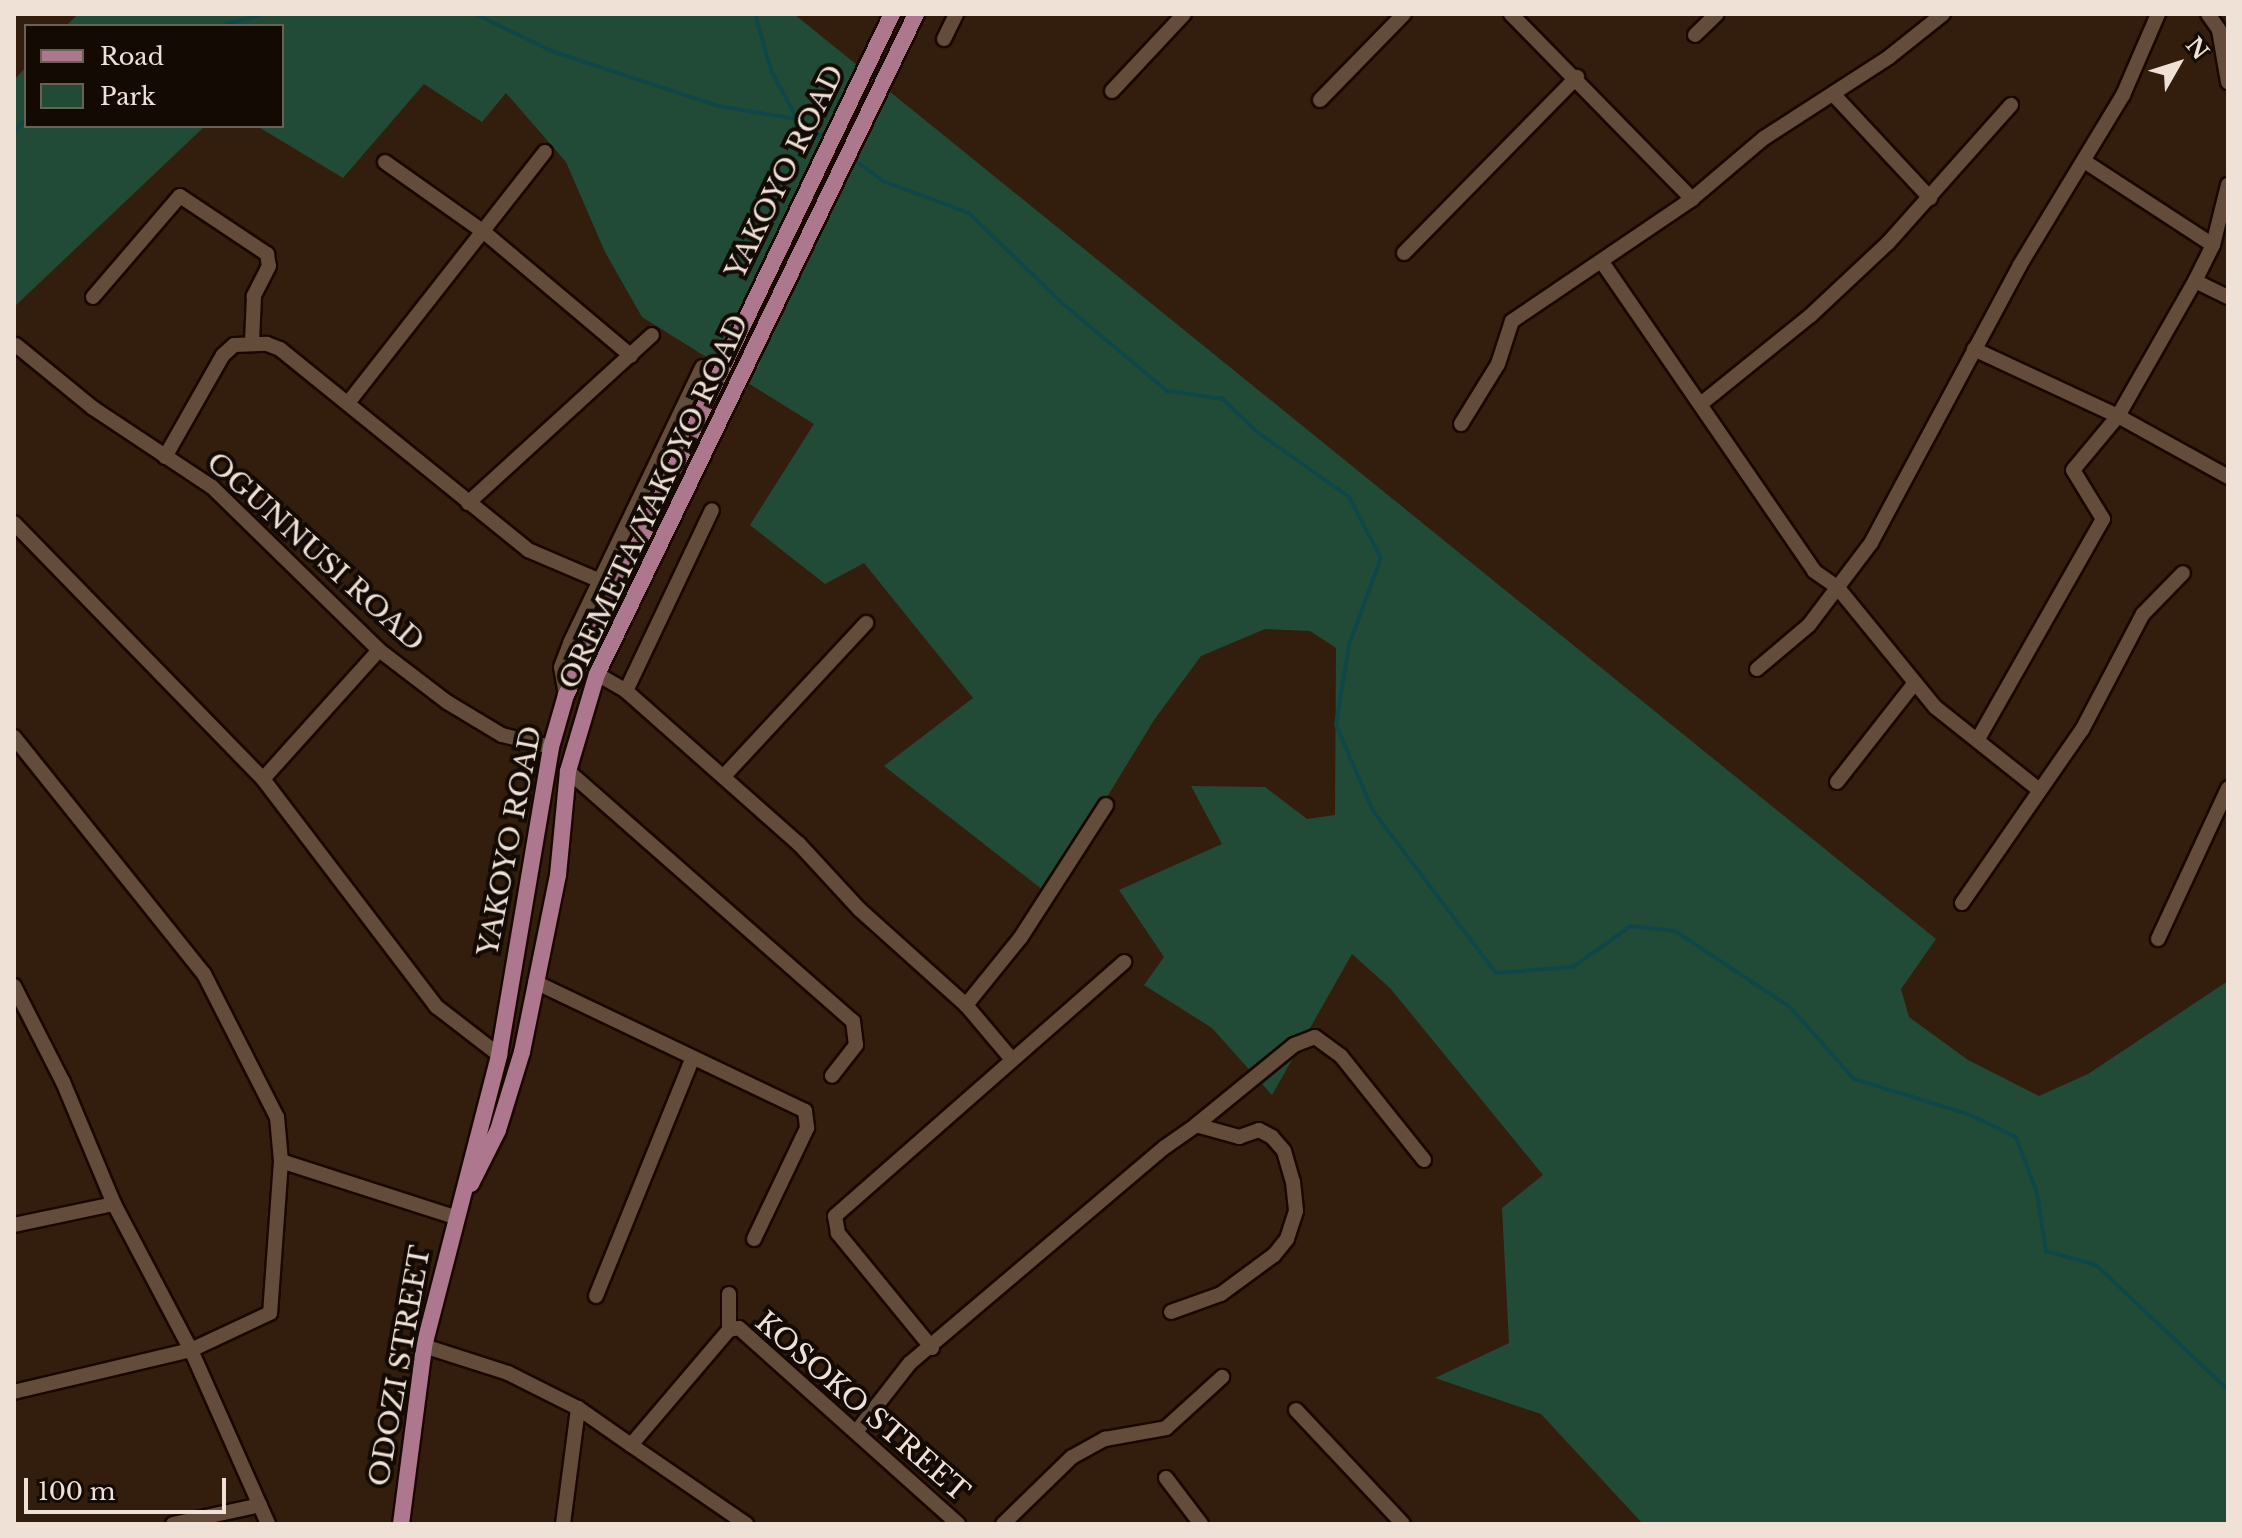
<!DOCTYPE html>
<style>
body{margin:0}
#map{position:relative;width:2242px;height:1538px;overflow:hidden;background:#331d0d;font-family:"Libre Baskerville",serif}
div>[style]{position:absolute}
.green>*{inset:0;background:#224b37}
.stream>*{height:4px;margin:-2px;padding:0 2px;transform-origin:2px;border-radius:2px;background:#0f4749}
.roads{filter:drop-shadow(2px 0 #190700) drop-shadow(-2px 0 #190700) drop-shadow(0 2px #190700) drop-shadow(0 -2px #190700)}
.minor>*{height:14px;margin:-7px;padding:0 7px;transform-origin:7px;border-radius:7px;background:#644c3a}
.major>*{height:16px;margin:-8px;padding:0 8px;transform-origin:8px;border-radius:8px;background:#ad778e}
span{translate:-50% -50%;white-space:nowrap;text-align:center;line-height:1.15;-webkit-text-stroke:8px #130a04;paint-order:stroke}
.street-label{font-size:28px;color:#f0e1d6}
.frame{position:absolute;inset:0;border:16px solid #f0e1d6;pointer-events:none}
.legend{position:absolute;left:24px;top:24px;width:260px;height:104px;box-sizing:border-box;background:#130a04;border:2px solid #6b6058;margin:0;padding:10px 14px;list-style:none;font-size:24px;color:#f0e1d6}
.legend li{display:flex;align-items:center;gap:16px;height:40px}
.legend b{width:40px;border:2px solid #6b6058}
.north{position:absolute;left:2138px;top:24px;width:80px;height:80px;-webkit-text-stroke:6px #130a04;paint-order:stroke;rotate:51deg;font-size:22px;font-weight:700;line-height:32px;text-align:center;color:#f0e1d6}
.north::after{content:'';display:block;margin:auto;width:28px;height:36px;background:#f0e1d6;clip-path:polygon(50% 0,100% 100%,50% 72%,0 100%)}
.scale{position:absolute;left:24px;top:1478px;width:202px;height:36px;box-sizing:border-box;border:4px solid #f0e1d6;border-top:0;padding-left:10px;font-size:24px;line-height:28px;white-space:nowrap;color:#f0e1d6;-webkit-text-stroke:6px #130a04;paint-order:stroke}
</style>
<div id="map">
<div class="green">
<i style="clip-path:polygon(78px 14px,794px 14px,1936px 939px,1901px 989px,1909px 1017px,1968px 1060px,2039px 1096px,2088px 1074px,2228px 981px,2228px 1524px,1643px 1524px,1541px 1414px,1435px 1378px,1509px 1343px,1502px 1208px,1543px 1175px,1390px 988px,1352px 954px,1272px 1095px,1212px 1028px,1144px 985px,1164px 957px,1119px 890px,1222px 844px,1191px 786px,1265px 787px,1307px 819px,1335px 815px,1336px 648px,1310px 631px,1265px 629px,1201px 656px,1154px 720px,1048px 894px,884px 766px,973px 698px,864px 563px,825px 584px,750px 525px,814px 424px,642px 317px,605px 252px,566px 162px,506px 93px,482px 122px,424px 84px,343px 178px,257px 126px,282px 126px,282px 26px,66px 26px)"></i>
<i style="clip-path:polygon(26px 67px,26px 126px,205px 126px,14px 307px,14px 80px)"></i>
</div>
<div class="stream">
<i style="left:475px;top:14px;width:88px;rotate:25.7deg"></i>
<i style="left:554px;top:52px;width:173px;rotate:18.2deg"></i>
<i style="left:718px;top:106px;width:80px;rotate:9.3deg"></i>
<i style="left:755px;top:14px;width:58px;rotate:74.1deg"></i>
<i style="left:771px;top:70px;width:55px;rotate:62deg"></i>
<i style="left:797px;top:119px;width:36px;rotate:36deg"></i>
<i style="left:221px;top:26px;width:44px;rotate:-15.9deg"></i>
<i style="left:14px;top:132px;width:18px;rotate:-47deg"></i>
<i style="left:853px;top:159px;width:37px;rotate:36deg"></i>
<i style="left:883px;top:181px;width:92px;rotate:20.4deg"></i>
<i style="left:969px;top:213px;width:131px;rotate:44.1deg"></i>
<i style="left:1063px;top:304px;width:136px;rotate:39.9deg"></i>
<i style="left:1167px;top:391px;width:57px;rotate:8.1deg"></i>
<i style="left:1223px;top:399px;width:47px;rotate:44.1deg"></i>
<i style="left:1257px;top:432px;width:113px;rotate:35.2deg"></i>
<i style="left:1349px;top:497px;width:69px;rotate:62.3deg"></i>
<i style="left:1381px;top:558px;width:93px;rotate:110.2deg"></i>
<i style="left:1349px;top:645px;width:81px;rotate:99.2deg"></i>
<i style="left:1336px;top:725px;width:94px;rotate:66.7deg"></i>
<i style="left:1373px;top:811px;width:203px;rotate:52.8deg"></i>
<i style="left:1496px;top:973px;width:77px;rotate:-4.5deg"></i>
<i style="left:1573px;top:967px;width:71px;rotate:-35.3deg"></i>
<i style="left:1631px;top:926px;width:44px;rotate:6.5deg"></i>
<i style="left:1675px;top:931px;width:138px;rotate:33.5deg"></i>
<i style="left:1790px;top:1007px;width:96px;rotate:48.4deg"></i>
<i style="left:1854px;top:1079px;width:119px;rotate:17.1deg"></i>
<i style="left:1968px;top:1114px;width:53px;rotate:25.6deg"></i>
<i style="left:2016px;top:1137px;width:60px;rotate:69.4deg"></i>
<i style="left:2037px;top:1193px;width:59px;rotate:81.2deg"></i>
<i style="left:2046px;top:1251px;width:52px;rotate:15.6deg"></i>
<i style="left:2096px;top:1265px;width:182px;rotate:43.4deg"></i>
</div>
<div class="roads">
<div class="minor">
<i style="left:1511px;top:14px;width:259px;rotate:45.6deg"></i>
<i style="left:2208px;top:14px;width:19px;rotate:55deg"></i>
<i style="left:2219px;top:30px;width:53px;rotate:80.2deg"></i>
<i style="left:1695px;top:35px;width:30px;rotate:-44deg"></i>
<i style="left:944px;top:39px;width:28px;rotate:-64deg"></i>
<i style="left:1112px;top:91px;width:105px;rotate:-46.9deg"></i>
<i style="left:1834px;top:95px;width:141px;rotate:47deg"></i>
<i style="left:1320px;top:100px;width:120px;rotate:-45.7deg"></i>
<i style="left:2084px;top:161px;width:154px;rotate:33.1deg"></i>
<i style="left:385px;top:162px;width:121px;rotate:35.3deg"></i>
<i style="left:484px;top:232px;width:192px;rotate:40.1deg"></i>
<i style="left:1404px;top:253px;width:247px;rotate:-45.5deg"></i>
<i style="left:1602px;top:262px;width:375px;rotate:55.5deg"></i>
<i style="left:1814px;top:571px;width:29px;rotate:35deg"></i>
<i style="left:1838px;top:588px;width:154px;rotate:50.8deg"></i>
<i style="left:1935px;top:707px;width:132px;rotate:38.5deg"></i>
<i style="left:2195px;top:281px;width:37px;rotate:26deg"></i>
<i style="left:93px;top:297px;width:133px;rotate:-49.3deg"></i>
<i style="left:180px;top:196px;width:105px;rotate:33.7deg"></i>
<i style="left:267px;top:254px;width:12px;rotate:81deg"></i>
<i style="left:269px;top:266px;width:34px;rotate:117deg"></i>
<i style="left:254px;top:296px;width:46px;rotate:92.5deg"></i>
<i style="left:16px;top:345px;width:99px;rotate:39.3deg"></i>
<i style="left:93px;top:408px;width:143px;rotate:33.6deg"></i>
<i style="left:212px;top:487px;width:233px;rotate:44.3deg"></i>
<i style="left:379px;top:650px;width:86px;rotate:37.4deg"></i>
<i style="left:447px;top:702px;width:64px;rotate:31deg"></i>
<i style="left:502px;top:735px;width:50px;rotate:13.8deg"></i>
<i style="left:1974px;top:349px;width:159px;rotate:25deg"></i>
<i style="left:2118px;top:416px;width:126px;rotate:29deg"></i>
<i style="left:348px;top:403px;width:319px;rotate:-51.9deg"></i>
<i style="left:1702px;top:403px;width:140px;rotate:-38.9deg"></i>
<i style="left:1811px;top:315px;width:105px;rotate:-43.1deg"></i>
<i style="left:1888px;top:243px;width:185px;rotate:-48.3deg"></i>
<i style="left:1461px;top:424px;width:70px;rotate:-58.3deg"></i>
<i style="left:1498px;top:364px;width:45px;rotate:-72deg"></i>
<i style="left:1512px;top:321px;width:217px;rotate:-34.1deg"></i>
<i style="left:1692px;top:199px;width:94px;rotate:-40.3deg"></i>
<i style="left:1764px;top:138px;width:149px;rotate:-32.9deg"></i>
<i style="left:1889px;top:57px;width:69px;rotate:-38.5deg"></i>
<i style="left:165px;top:457px;width:117px;rotate:-60.4deg"></i>
<i style="left:223px;top:355px;width:15px;rotate:-42deg"></i>
<i style="left:234px;top:345px;width:33px;rotate:-2deg"></i>
<i style="left:267px;top:344px;width:14px;rotate:21deg"></i>
<i style="left:280px;top:349px;width:319px;rotate:39deg"></i>
<i style="left:528px;top:550px;width:76px;rotate:23.2deg"></i>
<i style="left:468px;top:503px;width:249px;rotate:-42.4deg"></i>
<i style="left:14px;top:523px;width:357px;rotate:45.8deg"></i>
<i style="left:263px;top:779px;width:287px;rotate:52.7deg"></i>
<i style="left:437px;top:1007px;width:78px;rotate:37.7deg"></i>
<i style="left:1757px;top:669px;width:68px;rotate:-40.2deg"></i>
<i style="left:1809px;top:625px;width:103px;rotate:-52.9deg"></i>
<i style="left:1871px;top:543px;width:315px;rotate:-61.8deg"></i>
<i style="left:2020px;top:265px;width:199px;rotate:-58.8deg"></i>
<i style="left:2123px;top:95px;width:88px;rotate:-66.6deg"></i>
<i style="left:597px;top:674px;width:34px;rotate:30deg"></i>
<i style="left:626px;top:691px;width:231px;rotate:41.5deg"></i>
<i style="left:799px;top:844px;width:88px;rotate:47.3deg"></i>
<i style="left:859px;top:909px;width:144px;rotate:41.9deg"></i>
<i style="left:966px;top:1005px;width:68px;rotate:49.8deg"></i>
<i style="left:626px;top:691px;width:200px;rotate:-64.6deg"></i>
<i style="left:566px;top:695px;width:28px;rotate:-100deg"></i>
<i style="left:561px;top:667px;width:26px;rotate:-69deg"></i>
<i style="left:570px;top:643px;width:306px;rotate:-64.4deg"></i>
<i style="left:14px;top:737px;width:304px;rotate:51.3deg"></i>
<i style="left:204px;top:974px;width:161px;rotate:63deg"></i>
<i style="left:277px;top:1117px;width:44px;rotate:84.8deg"></i>
<i style="left:281px;top:1161px;width:152px;rotate:94.1deg"></i>
<i style="left:270px;top:1313px;width:87px;rotate:154.9deg"></i>
<i style="left:191px;top:1350px;width:182px;rotate:166.7deg"></i>
<i style="left:1978px;top:739px;width:253px;rotate:-60.4deg"></i>
<i style="left:2103px;top:519px;width:57px;rotate:-121.5deg"></i>
<i style="left:2073px;top:470px;width:70px;rotate:-50.2deg"></i>
<i style="left:2118px;top:416px;width:155px;rotate:-60.3deg"></i>
<i style="left:2195px;top:281px;width:40px;rotate:-63.4deg"></i>
<i style="left:2213px;top:245px;width:62px;rotate:-76deg"></i>
<i style="left:568px;top:771px;width:379px;rotate:41.3deg"></i>
<i style="left:853px;top:1021px;width:24px;rotate:83deg"></i>
<i style="left:856px;top:1045px;width:39px;rotate:128deg"></i>
<i style="left:724px;top:776px;width:209px;rotate:-47.1deg"></i>
<i style="left:263px;top:779px;width:173px;rotate:-48deg"></i>
<i style="left:1837px;top:782px;width:123px;rotate:-51.9deg"></i>
<i style="left:1962px;top:903px;width:211px;rotate:-55.3deg"></i>
<i style="left:2082px;top:730px;width:131px;rotate:-62.3deg"></i>
<i style="left:2143px;top:614px;width:57px;rotate:-45.7deg"></i>
<i style="left:2158px;top:939px;width:166px;rotate:-65.1deg"></i>
<i style="left:535px;top:982px;width:299px;rotate:25.5deg"></i>
<i style="left:805px;top:1111px;width:17px;rotate:83deg"></i>
<i style="left:807px;top:1128px;width:123px;rotate:115.5deg"></i>
<i style="left:14px;top:986px;width:108px;rotate:63deg"></i>
<i style="left:63px;top:1082px;width:132px;rotate:67.3deg"></i>
<i style="left:114px;top:1204px;width:165px;rotate:62.2deg"></i>
<i style="left:191px;top:1350px;width:190px;rotate:66.1deg"></i>
<i style="left:966px;top:1005px;width:87px;rotate:-51deg"></i>
<i style="left:1021px;top:937px;width:157px;rotate:-57.2deg"></i>
<i style="left:1196px;top:1125px;width:127px;rotate:-39.2deg"></i>
<i style="left:1294px;top:1045px;width:22px;rotate:-21deg"></i>
<i style="left:1315px;top:1037px;width:32px;rotate:36deg"></i>
<i style="left:1341px;top:1056px;width:133px;rotate:51.4deg"></i>
<i style="left:281px;top:1161px;width:182px;rotate:17.9deg"></i>
<i style="left:14px;top:1225px;width:102px;rotate:-11.9deg"></i>
<i style="left:596px;top:1296px;width:255px;rotate:-67.9deg"></i>
<i style="left:729px;top:1330px;width:36px;rotate:-90deg"></i>
<i style="left:424px;top:1346px;width:88px;rotate:17.8deg"></i>
<i style="left:508px;top:1373px;width:78px;rotate:26.6deg"></i>
<i style="left:578px;top:1408px;width:65px;rotate:34.9deg"></i>
<i style="left:631px;top:1445px;width:151px;rotate:-49.6deg"></i>
<i style="left:729px;top:1330px;width:10px;rotate:-11deg"></i>
<i style="left:739px;top:1328px;width:294px;rotate:41.8deg"></i>
<i style="left:932px;top:1348px;width:149px;rotate:-129.3deg"></i>
<i style="left:838px;top:1233px;width:17px;rotate:-100deg"></i>
<i style="left:835px;top:1216px;width:385px;rotate:-41.3deg"></i>
<i style="left:1296px;top:1410px;width:156px;rotate:46.8deg"></i>
<i style="left:856px;top:1432px;width:88px;rotate:-52deg"></i>
<i style="left:910px;top:1363px;width:334px;rotate:-40.3deg"></i>
<i style="left:1165px;top:1147px;width:38px;rotate:-35deg"></i>
<i style="left:1196px;top:1125px;width:45px;rotate:15.6deg"></i>
<i style="left:1239px;top:1137px;width:21px;rotate:-19deg"></i>
<i style="left:1259px;top:1130px;width:15px;rotate:28deg"></i>
<i style="left:1272px;top:1137px;width:18px;rotate:49deg"></i>
<i style="left:1284px;top:1151px;width:32px;rotate:74deg"></i>
<i style="left:1293px;top:1182px;width:29px;rotate:84deg"></i>
<i style="left:1296px;top:1211px;width:29px;rotate:108deg"></i>
<i style="left:1287px;top:1239px;width:21px;rotate:129deg"></i>
<i style="left:1274px;top:1255px;width:66px;rotate:143.7deg"></i>
<i style="left:1221px;top:1294px;width:53px;rotate:160.2deg"></i>
<i style="left:631px;top:1445px;width:140px;rotate:34.5deg"></i>
<i style="left:1166px;top:1478px;width:58px;rotate:52.7deg"></i>
<i style="left:173px;top:1524px;width:89px;rotate:-12.3deg"></i>
<i style="left:563px;top:1524px;width:117px;rotate:-82.6deg"></i>
<i style="left:1003px;top:1524px;width:96px;rotate:-44.2deg"></i>
<i style="left:1072px;top:1457px;width:38px;rotate:-29deg"></i>
<i style="left:1105px;top:1439px;width:62px;rotate:-10.2deg"></i>
<i style="left:1166px;top:1428px;width:76px;rotate:-42.3deg"></i>
</div>
<div class="major">
<i style="left:471px;top:1184px;width:60px;rotate:-63.4deg"></i>
<i style="left:498px;top:1130px;width:82px;rotate:-72.9deg"></i>
<i style="left:522px;top:1052px;width:181px;rotate:-78.5deg"></i>
<i style="left:558px;top:875px;width:104px;rotate:-84.5deg"></i>
<i style="left:568px;top:771px;width:101px;rotate:-73.4deg"></i>
<i style="left:597px;top:674px;width:733px;rotate:-64.2deg"></i>
<i style="left:401px;top:1524px;width:179px;rotate:-82.6deg"></i>
<i style="left:424px;top:1346px;width:301px;rotate:-75.5deg"></i>
<i style="left:499px;top:1055px;width:312px;rotate:-80.4deg"></i>
<i style="left:551px;top:747px;width:54px;rotate:-73.9deg"></i>
<i style="left:566px;top:695px;width:755px;rotate:-64.42deg"></i>
</div>
</div>
<div class="street-label">
<span style="left:785px;top:172px;rotate:-64deg">YAKOYO ROAD</span>
<span style="left:654px;top:502px;rotate:-65deg">OREMETA/YAKOYO ROAD</span>
<span style="left:315px;top:552px;rotate:42deg">OGUNNUSI ROAD</span>
<span style="left:510px;top:841px;rotate:-79deg">YAKOYO ROAD</span>
<span style="left:400px;top:1366px;rotate:-80deg">ODOZI STREET</span>
<span style="left:862px;top:1407px;rotate:41deg">KOSOKO STREET</span>
</div>
<div class="frame"></div>
<ul class="legend">
<li><b style="height:10px;background:#ad778e"></b>Road</li>
<li><b style="height:22px;background:#224b37"></b>Park</li>
</ul>
<div class="north">N</div>
<div class="scale">100 m</div>
</div>
